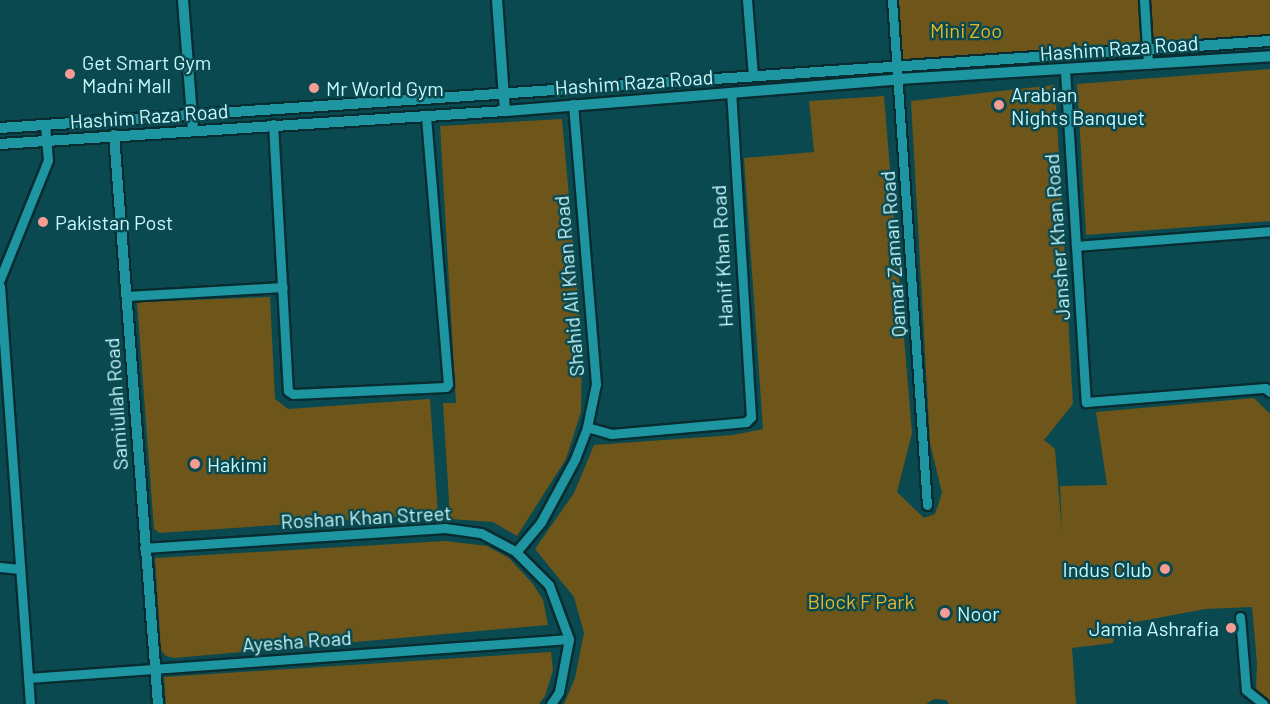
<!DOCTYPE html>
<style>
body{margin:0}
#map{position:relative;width:1270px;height:704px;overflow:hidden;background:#09494f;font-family:Barlow,sans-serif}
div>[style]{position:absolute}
.green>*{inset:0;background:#6e561a}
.roads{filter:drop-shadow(2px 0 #092c30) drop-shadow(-2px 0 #092c30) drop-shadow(0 2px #092c30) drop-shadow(0 -2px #092c30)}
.minor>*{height:9px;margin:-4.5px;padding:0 4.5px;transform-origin:4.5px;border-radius:4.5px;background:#1e96a2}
.tertiary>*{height:10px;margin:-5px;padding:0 5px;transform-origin:5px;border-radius:5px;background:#1e96a2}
.dots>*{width:16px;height:16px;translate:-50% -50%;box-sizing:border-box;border:3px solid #09494f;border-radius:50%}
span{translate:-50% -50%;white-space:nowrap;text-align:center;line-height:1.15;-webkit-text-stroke:5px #09494f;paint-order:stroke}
.park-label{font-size:20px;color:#ecb629}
.street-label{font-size:20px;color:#c8f8fe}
.poi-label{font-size:20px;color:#c8f8fe}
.left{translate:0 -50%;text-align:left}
.right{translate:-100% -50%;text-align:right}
</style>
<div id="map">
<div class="green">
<i style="clip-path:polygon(894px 0,1270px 0,1270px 41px,1161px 50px,1161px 56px,898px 63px)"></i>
<i style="clip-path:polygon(1270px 69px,1270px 221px,1086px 235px,1077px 84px)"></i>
<i style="clip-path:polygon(1055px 85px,1073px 404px,1044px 440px,1055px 449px,1062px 532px,1060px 486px,1107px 485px,1096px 412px,1254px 398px,1270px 414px,1270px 701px,1256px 690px,1257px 663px,1252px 607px,1205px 609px,1115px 626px,1113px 643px,1072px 648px,1076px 704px,949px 704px,946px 700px,934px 699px,926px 704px,564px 704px,575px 678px,584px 633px,574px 597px,535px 549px,574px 493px,594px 445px,733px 435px,763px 429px,744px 158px,814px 152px,809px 101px,884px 96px,912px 433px,897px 492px,924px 518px,935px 514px,942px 493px,930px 443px,911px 101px)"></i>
<i style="clip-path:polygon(562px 119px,582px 341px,581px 412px,566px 459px,517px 536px,493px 522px,450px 519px,443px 403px,456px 403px,440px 126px)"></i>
<i style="clip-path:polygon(270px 297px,275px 399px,288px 409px,430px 399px,438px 514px,160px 533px,154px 529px,137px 302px)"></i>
<i style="clip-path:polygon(445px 541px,487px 546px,509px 558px,533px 584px,543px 600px,548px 625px,174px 658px,166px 656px,161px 650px,155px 558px)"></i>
<i style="clip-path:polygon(551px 652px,553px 670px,545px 696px,539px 704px,166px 704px,164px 677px)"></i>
</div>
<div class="roads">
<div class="minor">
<i style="left:747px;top:0;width:76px;rotate:85.5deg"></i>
<i style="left:892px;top:0;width:506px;rotate:86.04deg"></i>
<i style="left:1144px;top:0;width:64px;rotate:86.4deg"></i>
<i style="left:1065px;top:71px;width:332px;rotate:86.4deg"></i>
<i style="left:1086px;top:402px;width:180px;rotate:-4.5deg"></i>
<i style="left:1265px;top:388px;width:6px;rotate:39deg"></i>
<i style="left:273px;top:124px;width:267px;rotate:86.8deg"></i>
<i style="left:288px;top:391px;width:6px;rotate:31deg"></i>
<i style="left:293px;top:394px;width:153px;rotate:-2.6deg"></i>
<i style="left:446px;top:387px;width:4px;rotate:-56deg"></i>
<i style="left:448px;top:384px;width:270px;rotate:-94.7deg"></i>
<i style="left:1076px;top:246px;width:195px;rotate:-4.4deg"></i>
<i style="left:0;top:279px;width:128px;rotate:-68deg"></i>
<i style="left:48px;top:160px;width:34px;rotate:-95deg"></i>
<i style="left:0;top:286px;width:419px;rotate:85.9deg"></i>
<i style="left:127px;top:296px;width:156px;rotate:-3.3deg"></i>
<i style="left:587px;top:427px;width:25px;rotate:16deg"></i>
<i style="left:611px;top:434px;width:136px;rotate:-5.1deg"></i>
<i style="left:746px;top:422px;width:7px;rotate:-45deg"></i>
<i style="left:751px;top:417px;width:325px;rotate:-93.5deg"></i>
<i style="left:144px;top:548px;width:302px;rotate:-3.8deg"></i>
<i style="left:445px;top:528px;width:36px;rotate:8deg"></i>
<i style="left:481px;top:533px;width:40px;rotate:28deg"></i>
<i style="left:516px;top:552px;width:47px;rotate:45deg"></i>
<i style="left:549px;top:585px;width:58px;rotate:69.7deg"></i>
<i style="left:516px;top:552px;width:39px;rotate:-50deg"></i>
<i style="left:541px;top:522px;width:72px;rotate:-61.6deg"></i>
<i style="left:575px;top:459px;width:34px;rotate:-69deg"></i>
<i style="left:587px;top:427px;width:44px;rotate:-78.2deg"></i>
<i style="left:596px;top:384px;width:281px;rotate:-94.7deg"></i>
<i style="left:0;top:567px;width:20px;rotate:6deg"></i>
<i style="left:1240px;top:617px;width:73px;rotate:85.3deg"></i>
<i style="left:1246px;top:690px;width:22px;rotate:39deg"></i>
<i style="left:28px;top:678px;width:542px;rotate:-4.12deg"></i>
<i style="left:551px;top:704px;width:14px;rotate:-56deg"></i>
<i style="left:559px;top:692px;width:54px;rotate:-79.3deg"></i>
</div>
<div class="tertiary">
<i style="left:183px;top:0;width:131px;rotate:85.6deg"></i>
<i style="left:497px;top:0;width:111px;rotate:85.9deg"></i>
<i style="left:0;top:128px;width:1273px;rotate:-3.92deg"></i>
<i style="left:114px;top:135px;width:571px;rotate:85.58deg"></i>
<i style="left:0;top:144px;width:506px;rotate:-3.74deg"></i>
<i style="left:505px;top:111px;width:395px;rotate:-4.6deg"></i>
<i style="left:899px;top:79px;width:372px;rotate:-3.5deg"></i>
</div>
</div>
<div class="dots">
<i style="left:70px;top:74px;background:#f59c94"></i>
<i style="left:314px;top:88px;background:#f59c94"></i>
<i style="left:999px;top:105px;background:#f59c94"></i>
<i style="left:43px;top:222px;background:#f59c94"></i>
<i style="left:195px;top:464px;background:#f59c94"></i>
<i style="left:1165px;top:569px;background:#f59c94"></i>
<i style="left:945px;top:613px;background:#f59c94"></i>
<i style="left:1231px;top:628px;background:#f59c94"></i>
</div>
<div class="park-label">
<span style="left:966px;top:30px">Mini Zoo</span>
<span style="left:861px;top:601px">Block F Park</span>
</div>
<div class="street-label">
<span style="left:1119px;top:48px;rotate:-4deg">Hashim Raza Road</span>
<span style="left:634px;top:82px;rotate:-4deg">Hashim Raza Road</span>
<span style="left:149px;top:116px;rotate:-4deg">Hashim Raza Road</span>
<span style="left:1057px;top:237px;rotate:-94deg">Jansher Khan Road</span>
<span style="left:893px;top:254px;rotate:-94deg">Qamar Zaman Road</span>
<span style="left:722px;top:256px;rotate:-93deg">Hanif Khan Road</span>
<span style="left:569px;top:286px;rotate:-95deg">Shahid Ali Khan Road</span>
<span style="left:116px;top:404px;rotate:-94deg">Samiullah Road</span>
<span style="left:366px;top:517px;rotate:-3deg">Roshan Khan Street</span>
<span style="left:297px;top:641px;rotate:-4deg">Ayesha Road</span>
</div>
<div class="poi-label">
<span class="left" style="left:82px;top:74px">Get Smart Gym<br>Madni Mall</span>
<span class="left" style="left:326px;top:88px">Mr World Gym</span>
<span class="left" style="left:1011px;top:106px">Arabian<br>Nights Banquet</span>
<span class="left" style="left:55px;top:222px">Pakistan Post</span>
<span class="left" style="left:207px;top:464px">Hakimi</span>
<span class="right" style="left:1152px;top:569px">Indus Club</span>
<span class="left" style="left:957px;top:613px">Noor</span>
<span class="right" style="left:1219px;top:628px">Jamia Ashrafia</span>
</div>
</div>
